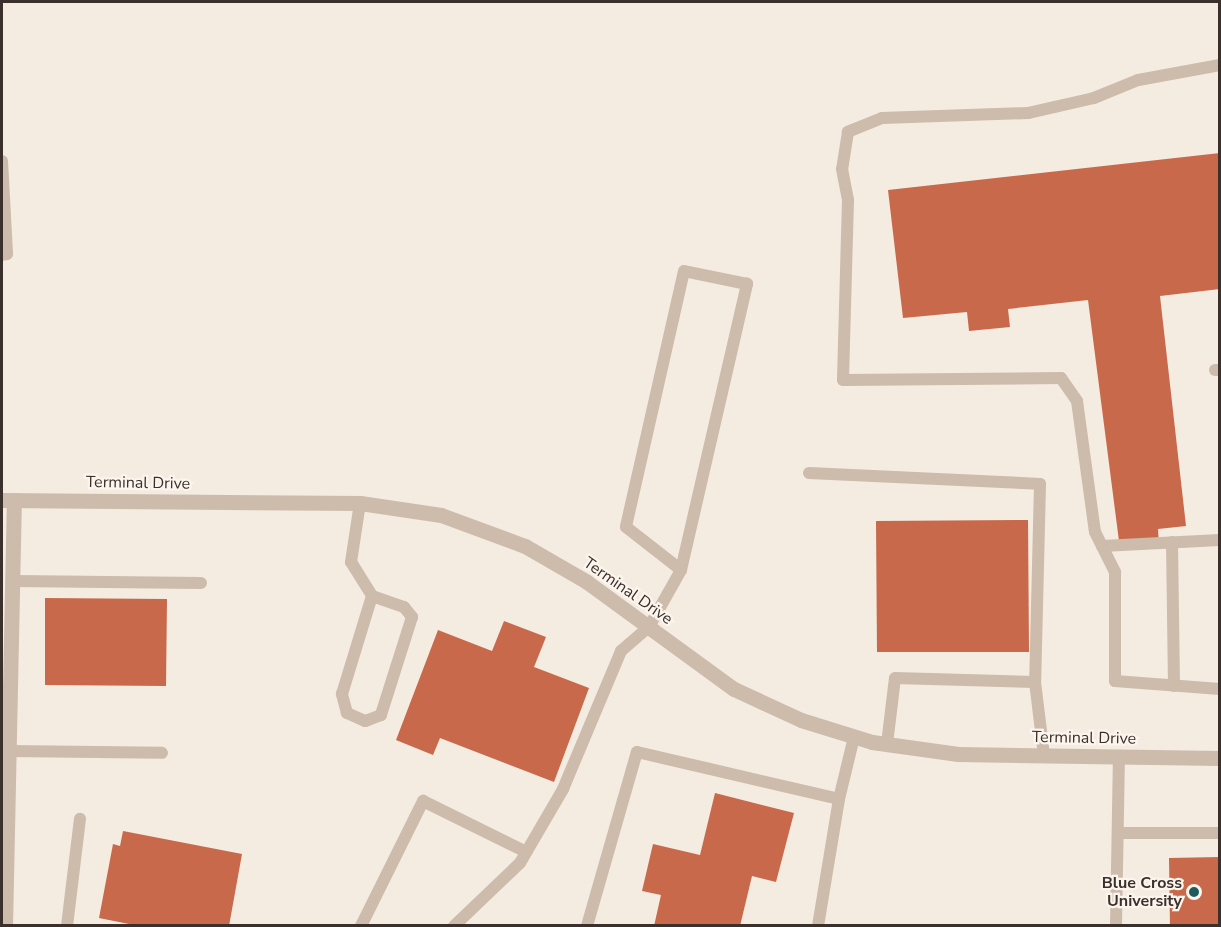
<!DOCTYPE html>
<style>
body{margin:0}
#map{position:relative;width:1221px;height:927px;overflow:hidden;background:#f4ebe1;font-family:"Nunito Sans",sans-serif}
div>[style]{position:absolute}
.building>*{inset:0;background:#c8694b}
.service>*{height:12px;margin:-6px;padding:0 6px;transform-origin:6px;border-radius:6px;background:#cdbbac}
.minor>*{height:15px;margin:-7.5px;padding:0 7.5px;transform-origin:7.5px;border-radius:7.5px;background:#cdbbac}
.tertiary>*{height:15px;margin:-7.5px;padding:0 7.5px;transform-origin:7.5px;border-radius:7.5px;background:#cdbbac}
.dots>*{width:16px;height:16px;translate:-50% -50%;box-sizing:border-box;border:3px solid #fbf5ee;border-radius:50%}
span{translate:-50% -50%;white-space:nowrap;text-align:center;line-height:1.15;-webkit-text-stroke:4.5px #fbf5ee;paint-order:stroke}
.street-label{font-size:16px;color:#3b302b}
.poi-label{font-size:16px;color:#3b302b;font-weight:700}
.right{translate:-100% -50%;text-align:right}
.frame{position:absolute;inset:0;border:3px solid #3b302b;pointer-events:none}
</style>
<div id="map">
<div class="building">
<i style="clip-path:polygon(1220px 153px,1220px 289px,1160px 296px,1186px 526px,1158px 529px,1159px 545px,1120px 549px,1088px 300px,1008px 309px,1010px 327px,969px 331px,967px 312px,903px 318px,888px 190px)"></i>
<i style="clip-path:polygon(1028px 520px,1029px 652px,877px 652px,876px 521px)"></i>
<i style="clip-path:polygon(45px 598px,167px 599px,166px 686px,45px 685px)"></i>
<i style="clip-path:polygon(504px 621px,546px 637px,534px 667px,589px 688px,554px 782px,440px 738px,433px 755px,396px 740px,438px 630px,492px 651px)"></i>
<i style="clip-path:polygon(715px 793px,794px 813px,776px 882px,752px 876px,740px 926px,654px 926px,661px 895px,642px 891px,653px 844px,700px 855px)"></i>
<i style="clip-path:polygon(123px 831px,242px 854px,229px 926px,139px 926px,99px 918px,113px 844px,120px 846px)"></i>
<i style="clip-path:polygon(1220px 857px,1220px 926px,1170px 926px,1169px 858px)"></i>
</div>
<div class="service">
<i style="left:1220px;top:65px;width:83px;rotate:169.6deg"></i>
<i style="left:1138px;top:80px;width:48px;rotate:157.8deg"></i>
<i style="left:1094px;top:98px;width:68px;rotate:167.2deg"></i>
<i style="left:1028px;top:113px;width:146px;rotate:178deg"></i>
<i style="left:882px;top:118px;width:37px;rotate:158deg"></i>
<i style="left:848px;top:132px;width:37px;rotate:99deg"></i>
<i style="left:842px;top:169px;width:32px;rotate:79deg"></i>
<i style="left:848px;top:200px;width:180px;rotate:91.6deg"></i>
<i style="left:843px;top:380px;width:218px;rotate:-0.5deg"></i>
<i style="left:1061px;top:378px;width:28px;rotate:55deg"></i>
<i style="left:1077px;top:401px;width:132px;rotate:82.2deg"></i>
<i style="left:1095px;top:532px;width:45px;rotate:63.4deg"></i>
<i style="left:1115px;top:572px;width:109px;rotate:90deg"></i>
<i style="left:1115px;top:681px;width:105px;rotate:4.4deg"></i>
<i style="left:2px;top:161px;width:93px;rotate:86.9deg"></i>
<i style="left:7px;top:254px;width:5px;rotate:169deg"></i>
<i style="left:1215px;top:370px;width:5px"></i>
<i style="left:809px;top:473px;width:231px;rotate:2.7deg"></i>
<i style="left:1040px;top:484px;width:198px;rotate:91.4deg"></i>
<i style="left:360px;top:503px;width:60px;rotate:98.7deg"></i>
<i style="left:351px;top:562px;width:40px;rotate:58deg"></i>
<i style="left:372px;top:596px;width:34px;rotate:19deg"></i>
<i style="left:404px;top:607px;width:13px;rotate:51deg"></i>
<i style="left:412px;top:617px;width:103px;rotate:107.6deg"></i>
<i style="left:381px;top:715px;width:17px;rotate:159deg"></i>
<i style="left:365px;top:721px;width:20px;rotate:-156deg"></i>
<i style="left:347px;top:713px;width:20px;rotate:-105deg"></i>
<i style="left:342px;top:694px;width:102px;rotate:-73deg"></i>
<i style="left:1172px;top:542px;width:144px;rotate:89.2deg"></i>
<i style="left:1102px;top:546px;width:118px;rotate:-2.9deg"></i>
<i style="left:13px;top:581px;width:188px;rotate:0.6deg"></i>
<i style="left:887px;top:744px;width:66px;rotate:-83.1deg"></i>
<i style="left:895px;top:678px;width:140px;rotate:1.6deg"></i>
<i style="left:1035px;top:682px;width:74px;rotate:83deg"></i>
<i style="left:9px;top:751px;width:153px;rotate:0.7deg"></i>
<i style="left:1118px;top:833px;width:102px"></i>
<i style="left:67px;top:926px;width:108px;rotate:-83.1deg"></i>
<i style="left:361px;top:926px;width:140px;rotate:-63.6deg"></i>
<i style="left:423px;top:801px;width:115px;rotate:26.3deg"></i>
<i style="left:454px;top:926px;width:91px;rotate:-43.7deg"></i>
<i style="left:520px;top:863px;width:86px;rotate:-59.8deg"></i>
<i style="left:563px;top:789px;width:150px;rotate:-67.2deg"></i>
<i style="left:621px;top:651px;width:37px;rotate:-41deg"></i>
<i style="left:649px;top:627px;width:65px;rotate:-60.7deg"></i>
<i style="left:681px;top:570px;width:294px;rotate:-77deg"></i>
<i style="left:747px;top:284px;width:64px;rotate:-168.3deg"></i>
<i style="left:684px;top:271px;width:262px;rotate:102.8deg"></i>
<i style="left:626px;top:527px;width:70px;rotate:38deg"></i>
<i style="left:587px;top:926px;width:181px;rotate:-74deg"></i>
<i style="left:637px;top:752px;width:207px;rotate:13.1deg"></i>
<i style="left:839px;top:799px;width:64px;rotate:-76.4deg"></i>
<i style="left:818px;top:926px;width:129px;rotate:-80.6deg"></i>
<i style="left:1116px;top:926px;width:170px;rotate:-89deg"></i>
</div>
<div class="minor">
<i style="left:5px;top:926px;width:426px;rotate:-88.8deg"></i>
</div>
<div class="tertiary">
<i style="left:2px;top:500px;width:358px;rotate:0.5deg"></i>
<i style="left:360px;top:503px;width:82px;rotate:8.4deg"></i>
<i style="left:441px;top:515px;width:90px;rotate:20.3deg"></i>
<i style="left:525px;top:546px;width:72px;rotate:30.1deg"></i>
<i style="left:587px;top:582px;width:182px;rotate:36.1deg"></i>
<i style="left:734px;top:689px;width:74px;rotate:24.8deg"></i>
<i style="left:801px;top:720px;width:74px;rotate:17.2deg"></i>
<i style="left:872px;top:742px;width:87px;rotate:7.9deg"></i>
<i style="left:958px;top:754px;width:262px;rotate:0.9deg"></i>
</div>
<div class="dots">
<i style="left:1194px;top:892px;background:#1f5a5e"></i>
</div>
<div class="street-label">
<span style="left:138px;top:483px;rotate:1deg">Terminal Drive</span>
<span style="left:628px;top:591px;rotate:35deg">Terminal Drive</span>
<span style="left:1084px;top:738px;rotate:1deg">Terminal Drive</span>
</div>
<div class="poi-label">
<span class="right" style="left:1182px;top:892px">Blue Cross<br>University</span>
</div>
<div class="frame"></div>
</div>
